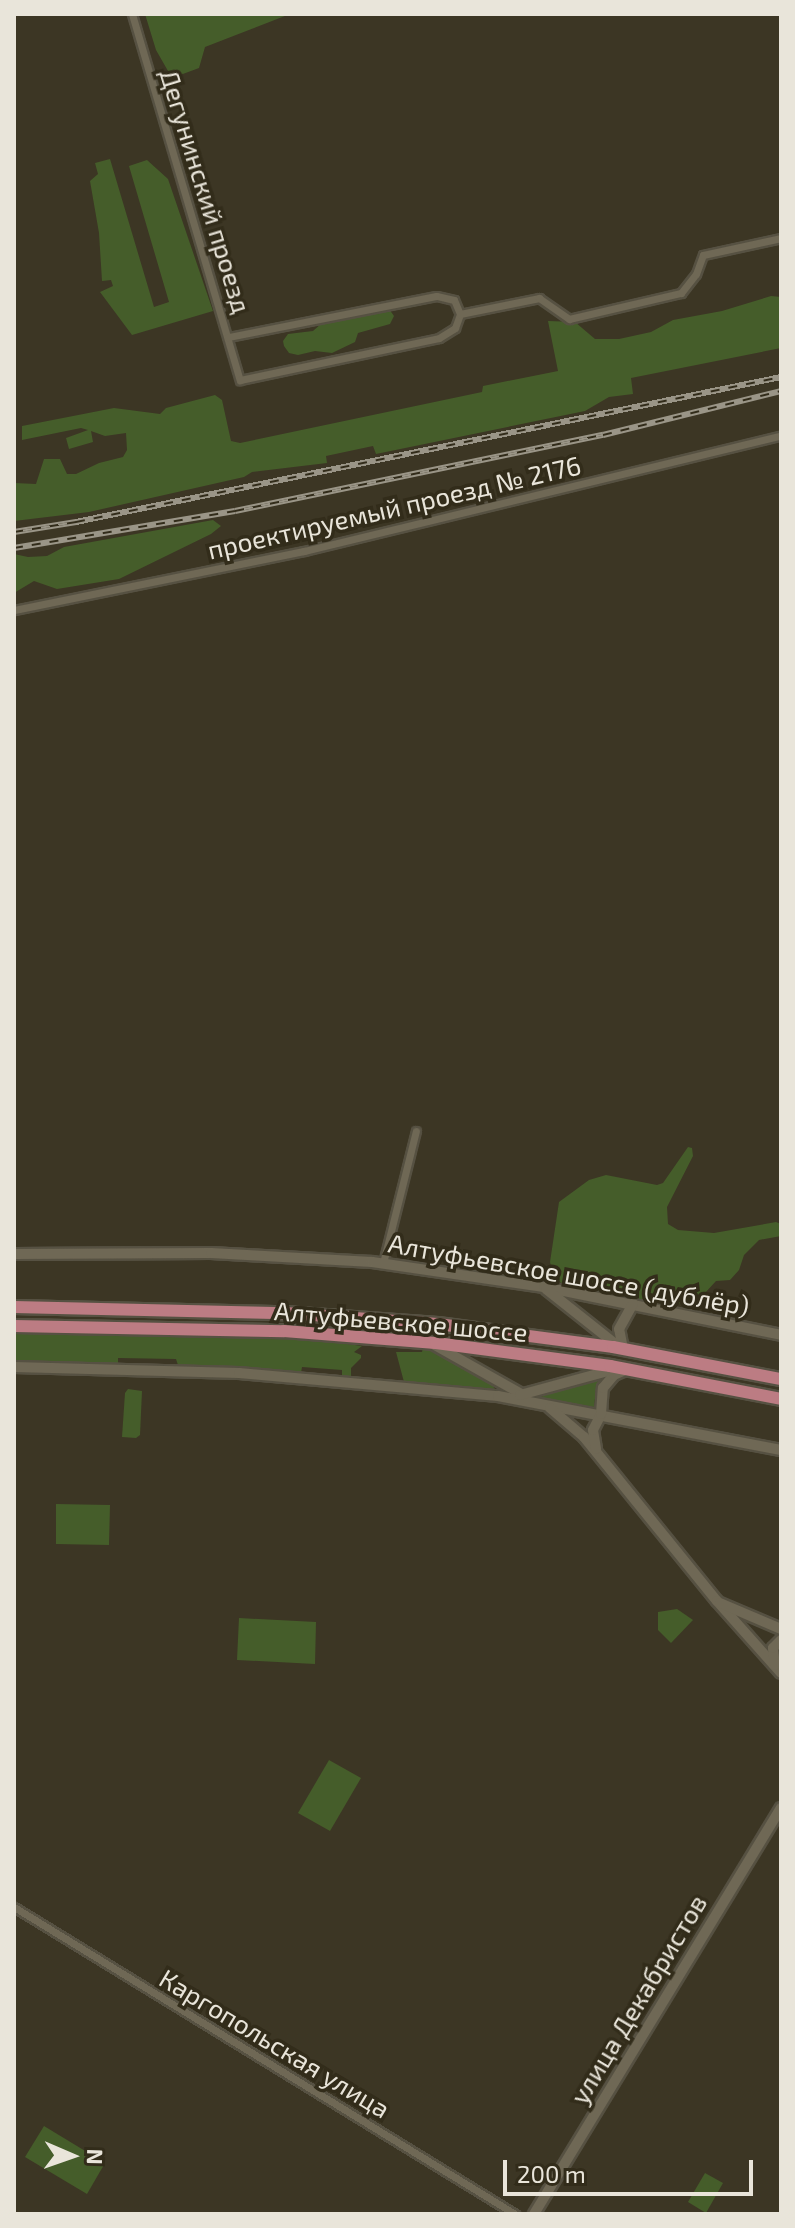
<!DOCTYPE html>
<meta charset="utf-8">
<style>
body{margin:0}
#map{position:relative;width:795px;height:2228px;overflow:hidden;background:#3c3624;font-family:"Exo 2",sans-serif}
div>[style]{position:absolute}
.green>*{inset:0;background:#455d2a}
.roads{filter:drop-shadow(2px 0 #565142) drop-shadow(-2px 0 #565142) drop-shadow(0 2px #565142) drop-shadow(0 -2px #565142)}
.street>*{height:7px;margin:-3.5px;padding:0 3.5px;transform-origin:3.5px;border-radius:3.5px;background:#6f6855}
.secondary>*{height:10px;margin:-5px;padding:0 5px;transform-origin:5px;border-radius:5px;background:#6f6855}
.primary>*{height:12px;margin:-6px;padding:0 6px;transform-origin:6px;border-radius:6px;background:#bc7c83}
.rail>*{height:6px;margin-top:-3px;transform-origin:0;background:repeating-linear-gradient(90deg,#322c1a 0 9px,#9a9587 0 18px);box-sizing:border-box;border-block:2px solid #9a9587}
span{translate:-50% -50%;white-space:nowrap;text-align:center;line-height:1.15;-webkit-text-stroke:7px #322c1a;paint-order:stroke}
.street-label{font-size:26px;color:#e9e5da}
.frame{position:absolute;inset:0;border:16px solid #e9e5da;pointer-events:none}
.north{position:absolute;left:32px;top:2116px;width:80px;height:80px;-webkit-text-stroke:6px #322c1a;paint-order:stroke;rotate:92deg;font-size:22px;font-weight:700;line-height:32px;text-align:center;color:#e9e5da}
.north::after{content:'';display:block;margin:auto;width:28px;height:36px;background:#e9e5da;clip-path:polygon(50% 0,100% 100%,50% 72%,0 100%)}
.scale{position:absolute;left:503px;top:2160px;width:250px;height:36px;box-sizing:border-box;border:4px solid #e9e5da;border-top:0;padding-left:10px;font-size:24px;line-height:28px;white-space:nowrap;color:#e9e5da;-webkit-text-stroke:6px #322c1a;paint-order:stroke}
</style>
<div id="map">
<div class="green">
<i style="clip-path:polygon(145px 14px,290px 14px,205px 47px,199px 68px,172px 78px,156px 50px)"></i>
<i style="clip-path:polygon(110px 159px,154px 307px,169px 302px,129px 166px,147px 160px,168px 179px,213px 311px,132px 335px,100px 292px,113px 286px,111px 280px,102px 281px,99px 233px,90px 181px,98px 174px,95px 163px)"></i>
<i style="clip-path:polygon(771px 296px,781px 297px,781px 348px,631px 378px,633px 394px,609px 397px,585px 411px,376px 454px,373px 446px,326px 456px,327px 463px,252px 472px,244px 477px,89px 512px,14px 521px,14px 483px,36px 484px,44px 459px,60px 459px,67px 474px,76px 474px,99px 463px,123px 457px,127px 450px,126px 433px,105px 436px,91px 431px,93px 442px,69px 449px,66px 438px,88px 430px,81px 428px,22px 440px,22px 426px,114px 408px,160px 414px,166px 408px,215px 395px,222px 400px,231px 441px,240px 443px,482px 392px,483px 386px,558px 371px,548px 321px,575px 322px,595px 339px,619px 339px,651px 332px,673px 320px,722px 311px)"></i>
<i style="clip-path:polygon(383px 309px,389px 309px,394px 316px,390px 324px,358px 333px,355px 342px,332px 353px,315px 351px,298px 355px,289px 353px,284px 346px,283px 341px,288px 334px,313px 331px,322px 323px)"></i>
<i style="clip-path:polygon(213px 520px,221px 526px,211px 534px,119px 579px,57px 589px,34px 581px,14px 593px,14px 554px,28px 557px,47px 556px,64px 547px)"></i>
<i style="clip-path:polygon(688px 1147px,692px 1148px,693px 1156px,667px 1207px,668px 1224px,678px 1230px,714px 1233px,776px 1222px,781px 1224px,781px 1236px,759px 1240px,744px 1255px,739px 1270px,730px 1280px,716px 1281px,705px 1293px,670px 1307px,562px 1284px,553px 1274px,550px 1262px,559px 1202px,589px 1180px,606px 1175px,657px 1185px,663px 1183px)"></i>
<i style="clip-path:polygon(14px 1331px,300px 1336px,339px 1338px,340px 1343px,362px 1346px,354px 1352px,361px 1355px,361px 1358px,351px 1368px,351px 1377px,342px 1376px,342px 1370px,302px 1367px,301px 1373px,178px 1365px,176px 1359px,118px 1358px,118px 1364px,14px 1362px)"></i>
<i style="clip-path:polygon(423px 1347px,491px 1383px,495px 1389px,404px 1382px,396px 1352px,422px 1352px)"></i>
<i style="clip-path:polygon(604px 1375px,596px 1390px,594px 1407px,537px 1398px)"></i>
<i style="clip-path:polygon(128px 1389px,142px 1391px,140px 1435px,136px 1438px,122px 1437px,125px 1393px)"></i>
<i style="clip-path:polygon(56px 1504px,110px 1505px,109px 1545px,56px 1544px)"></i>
<i style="clip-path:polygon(677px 1609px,693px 1620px,671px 1643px,658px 1630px,658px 1612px)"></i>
<i style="clip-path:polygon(239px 1618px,316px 1622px,315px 1664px,237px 1660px)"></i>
<i style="clip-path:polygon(329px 1760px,361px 1778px,330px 1831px,298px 1813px)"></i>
<i style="clip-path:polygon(44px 2126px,105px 2163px,87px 2194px,25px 2157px)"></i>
<i style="clip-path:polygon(705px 2173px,723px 2183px,706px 2213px,688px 2202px)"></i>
</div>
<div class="roads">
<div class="street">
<i style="left:132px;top:14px;width:382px;rotate:73.6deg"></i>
<i style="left:240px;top:380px;width:203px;rotate:-11.9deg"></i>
<i style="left:439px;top:338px;width:19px;rotate:-32deg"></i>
<i style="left:455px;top:328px;width:15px;rotate:-70deg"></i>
<i style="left:460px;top:314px;width:15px;rotate:-113deg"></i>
<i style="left:454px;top:300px;width:18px;rotate:-167deg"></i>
<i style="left:436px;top:296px;width:212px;rotate:168.8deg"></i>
<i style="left:460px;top:314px;width:81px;rotate:-11.4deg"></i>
<i style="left:539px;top:298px;width:37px;rotate:35deg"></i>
<i style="left:569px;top:319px;width:115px;rotate:-13.1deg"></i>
<i style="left:681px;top:293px;width:24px;rotate:-52deg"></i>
<i style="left:696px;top:274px;width:20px;rotate:-70deg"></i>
<i style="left:703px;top:255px;width:80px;rotate:-12.3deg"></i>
<i style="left:14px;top:610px;width:296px;rotate:-11.5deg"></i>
<i style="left:304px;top:551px;width:491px;rotate:-13.6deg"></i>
<i style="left:383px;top:1263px;width:136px;rotate:-76deg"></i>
<i style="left:14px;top:1907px;width:588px;rotate:31.5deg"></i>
</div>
<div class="secondary">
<i style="left:14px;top:1254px;width:197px;rotate:-0.3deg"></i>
<i style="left:211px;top:1253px;width:161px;rotate:3.2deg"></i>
<i style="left:372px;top:1262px;width:174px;rotate:8.3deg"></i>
<i style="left:544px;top:1287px;width:242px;rotate:11.4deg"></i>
<i style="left:546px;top:1289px;width:92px;rotate:38.4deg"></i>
<i style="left:431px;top:1343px;width:108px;rotate:29.4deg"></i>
<i style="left:623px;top:1349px;width:20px;rotate:-101deg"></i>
<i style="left:619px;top:1329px;width:29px;rotate:-61deg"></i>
<i style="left:14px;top:1367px;width:225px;rotate:1.5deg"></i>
<i style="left:239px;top:1373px;width:260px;rotate:5.1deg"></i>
<i style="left:498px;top:1396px;width:288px;rotate:10.8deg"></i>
<i style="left:520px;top:1395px;width:99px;rotate:-15.2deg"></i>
<i style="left:550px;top:1408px;width:45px;rotate:40.5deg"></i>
<i style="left:584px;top:1437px;width:211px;rotate:51deg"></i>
<i style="left:717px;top:1601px;width:96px;rotate:48.4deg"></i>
<i style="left:596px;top:1449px;width:19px;rotate:-99deg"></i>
<i style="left:593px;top:1430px;width:18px;rotate:-63deg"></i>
<i style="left:601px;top:1414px;width:26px;rotate:-86deg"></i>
<i style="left:603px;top:1388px;width:17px;rotate:-50deg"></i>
<i style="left:614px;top:1375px;width:10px;rotate:-24deg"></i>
<i style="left:720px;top:1603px;width:66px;rotate:23.1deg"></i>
<i style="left:775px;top:1665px;width:17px;rotate:-97deg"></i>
<i style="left:773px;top:1648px;width:11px;rotate:-45deg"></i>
<i style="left:534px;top:2214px;width:475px;rotate:-58.7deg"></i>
</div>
<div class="primary">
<i style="left:14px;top:1307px;width:271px;rotate:1.3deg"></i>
<i style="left:285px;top:1313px;width:153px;rotate:4.1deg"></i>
<i style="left:438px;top:1324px;width:177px;rotate:7.5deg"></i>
<i style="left:613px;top:1347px;width:171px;rotate:10.8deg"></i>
<i style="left:14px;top:1326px;width:270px;rotate:1.1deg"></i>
<i style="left:284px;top:1331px;width:152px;rotate:4.5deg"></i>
<i style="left:436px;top:1343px;width:176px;rotate:7.5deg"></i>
<i style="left:610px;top:1366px;width:174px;rotate:10.9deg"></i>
</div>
</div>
<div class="rail">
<i style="left:14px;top:532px;width:63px;rotate:-9.2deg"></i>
<i style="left:76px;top:522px;width:720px;rotate:-11.62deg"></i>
<i style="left:14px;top:548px;width:224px;rotate:-9.5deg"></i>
<i style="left:235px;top:511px;width:376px;rotate:-11.7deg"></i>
<i style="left:603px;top:435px;width:183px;rotate:-13.9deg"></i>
</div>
<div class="street-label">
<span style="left:206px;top:191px;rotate:73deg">Дегунинский проезд</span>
<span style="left:394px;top:507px;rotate:-13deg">проектируемый проезд № 2176</span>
<span style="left:569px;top:1274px;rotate:10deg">Алтуфьевское шоссе (дублёр)</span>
<span style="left:401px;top:1321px;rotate:5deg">Алтуфьевское шоссе</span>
<span style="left:638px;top:1999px;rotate:-59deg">улица Декабристов</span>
<span style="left:275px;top:2043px;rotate:31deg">Каргопольская улица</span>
</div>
<div class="frame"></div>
<div class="north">N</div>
<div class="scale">200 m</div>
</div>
